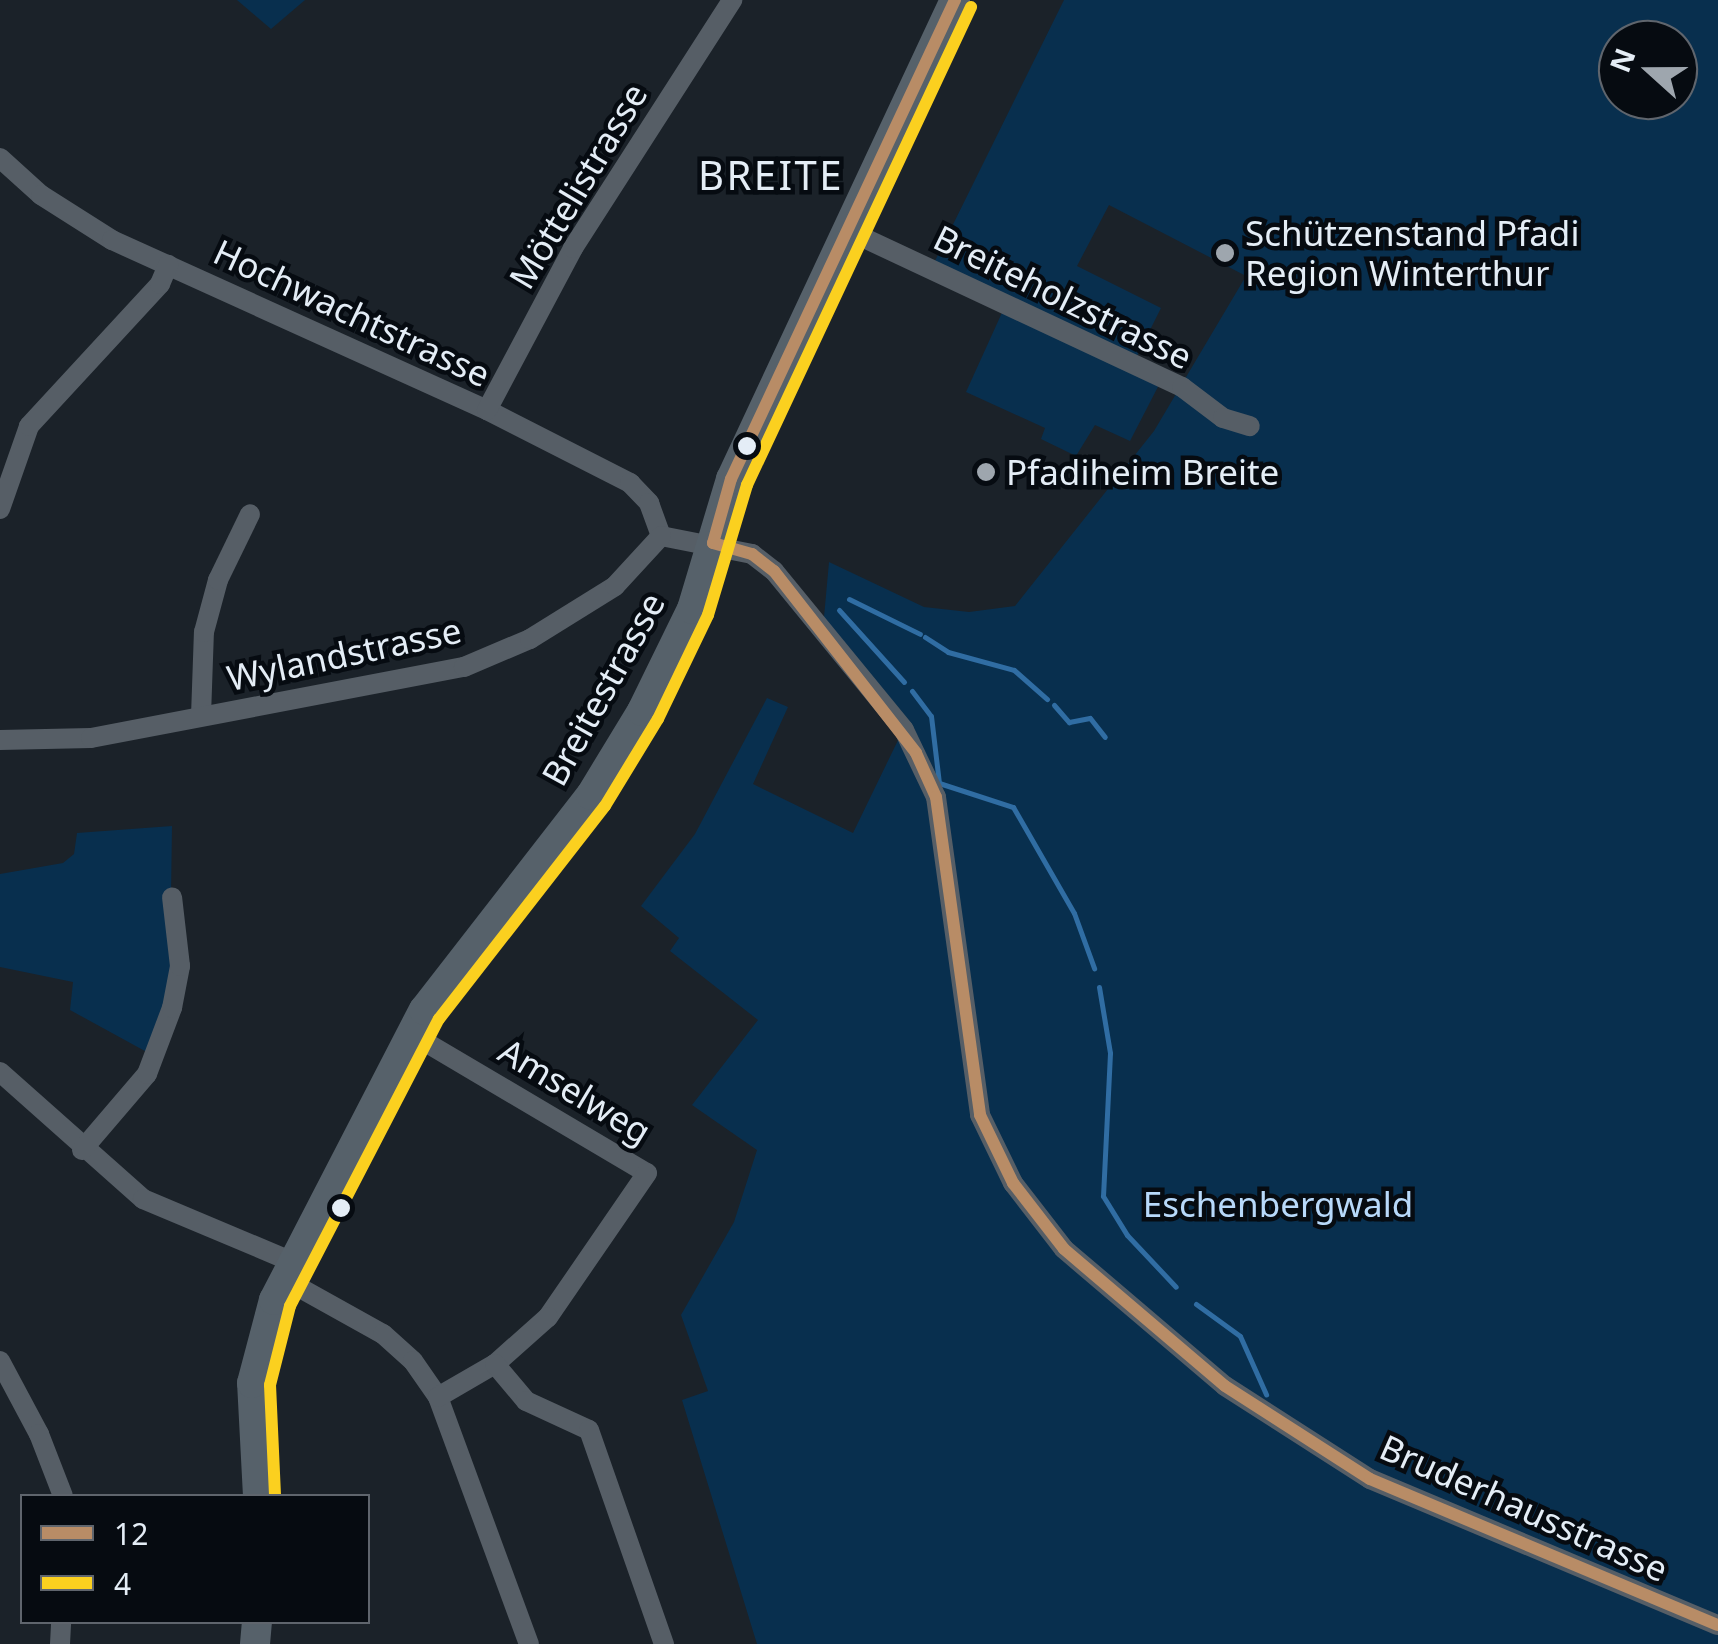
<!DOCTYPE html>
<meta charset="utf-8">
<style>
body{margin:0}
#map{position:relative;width:1718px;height:1644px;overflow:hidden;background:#1b2229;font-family:"Noto Sans",sans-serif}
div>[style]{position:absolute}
.green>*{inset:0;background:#082f4e}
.stream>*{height:5px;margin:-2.5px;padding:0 2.5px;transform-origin:2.5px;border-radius:2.5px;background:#306da3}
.minor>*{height:20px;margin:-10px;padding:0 10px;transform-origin:10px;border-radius:10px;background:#565e66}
.secondary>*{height:30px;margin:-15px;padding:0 15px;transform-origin:15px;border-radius:15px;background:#56616a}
.bus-1>*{height:12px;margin:-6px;padding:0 6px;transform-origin:6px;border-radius:6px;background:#b88c66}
.bus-2>*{height:12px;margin:-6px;padding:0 6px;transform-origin:6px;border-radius:6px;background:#fbd01f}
.dots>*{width:28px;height:28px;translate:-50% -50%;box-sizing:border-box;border:5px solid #060b11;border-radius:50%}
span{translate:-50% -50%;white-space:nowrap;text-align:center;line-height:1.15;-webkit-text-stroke:9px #060b11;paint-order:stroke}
.street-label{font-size:35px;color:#e4edf6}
.poi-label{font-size:35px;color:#e4edf6}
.left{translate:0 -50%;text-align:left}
.park-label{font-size:35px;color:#b8d9fa}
.quarter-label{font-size:40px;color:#e4edf6;letter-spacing:2.5px}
.legend{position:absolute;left:20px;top:1494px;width:350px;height:130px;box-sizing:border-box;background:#060b11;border:2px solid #5f656d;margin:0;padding:12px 18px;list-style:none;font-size:30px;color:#e4edf6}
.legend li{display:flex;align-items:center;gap:20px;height:50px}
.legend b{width:50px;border:2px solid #5f656d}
.north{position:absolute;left:1598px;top:20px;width:100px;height:100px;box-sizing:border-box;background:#060b11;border:2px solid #5f656d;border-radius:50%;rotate:291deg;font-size:28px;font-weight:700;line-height:40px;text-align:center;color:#e4edf6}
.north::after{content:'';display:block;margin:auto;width:35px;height:45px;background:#9ea6ae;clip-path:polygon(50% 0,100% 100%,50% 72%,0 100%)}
</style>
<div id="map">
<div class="green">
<i style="clip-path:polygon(237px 0,305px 0,271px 29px)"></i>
<i style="clip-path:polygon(evenodd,1064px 0,1718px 0,1718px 1644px,757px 1644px,682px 1400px,708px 1391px,681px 1315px,734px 1222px,757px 1150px,692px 1105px,758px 1020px,670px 951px,679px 938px,641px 906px,695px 834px,767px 698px,788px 707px,753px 784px,853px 833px,903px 730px,823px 628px,829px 562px,924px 607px,969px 612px,1015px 606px,1154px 431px,1246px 276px,1109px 205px,1077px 266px,1161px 308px,1133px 364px,1162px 379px,1130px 441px,1095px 425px,1076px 456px,1041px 439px,1045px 428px,966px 392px,1005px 306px,931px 269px,1064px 0,1618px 40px,1678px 40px,1678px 100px,1618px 100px,1618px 40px)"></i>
<i style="clip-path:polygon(172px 826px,171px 896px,180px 966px,154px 1056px,70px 1010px,73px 982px,0 967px,0 874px,63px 863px,74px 854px,77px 833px)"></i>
</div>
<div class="stream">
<i style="left:849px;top:599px;width:79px;rotate:26.2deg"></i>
<i style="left:839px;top:610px;width:97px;rotate:47.9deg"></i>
<i style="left:925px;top:637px;width:27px;rotate:33deg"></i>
<i style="left:948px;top:652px;width:68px;rotate:15.3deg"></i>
<i style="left:1014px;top:670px;width:44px;rotate:41.3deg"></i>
<i style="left:912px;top:691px;width:31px;rotate:53deg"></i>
<i style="left:931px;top:716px;width:67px;rotate:83.2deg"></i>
<i style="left:939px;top:783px;width:78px;rotate:18deg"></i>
<i style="left:1013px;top:807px;width:122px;rotate:60.1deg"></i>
<i style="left:1074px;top:913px;width:59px;rotate:70deg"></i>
<i style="left:1054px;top:705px;width:23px;rotate:49deg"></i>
<i style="left:1069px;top:722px;width:21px;rotate:-11deg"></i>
<i style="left:1090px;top:718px;width:24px;rotate:52deg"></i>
<i style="left:1099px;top:987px;width:67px;rotate:80.5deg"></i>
<i style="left:1110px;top:1053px;width:143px;rotate:92.8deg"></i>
<i style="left:1103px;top:1196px;width:46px;rotate:58.4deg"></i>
<i style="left:1127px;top:1235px;width:71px;rotate:46.7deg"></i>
<i style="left:1196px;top:1304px;width:54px;rotate:36deg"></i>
<i style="left:1240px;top:1336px;width:64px;rotate:65.9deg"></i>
</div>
<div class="minor">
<i style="left:0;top:158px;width:55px;rotate:42.1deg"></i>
<i style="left:41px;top:195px;width:84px;rotate:32.4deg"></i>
<i style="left:112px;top:240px;width:412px;rotate:24.4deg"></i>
<i style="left:487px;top:410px;width:161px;rotate:27deg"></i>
<i style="left:630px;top:483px;width:28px;rotate:46deg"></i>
<i style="left:649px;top:503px;width:35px;rotate:70deg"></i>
<i style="left:847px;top:230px;width:370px;rotate:25.1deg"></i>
<i style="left:1182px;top:387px;width:51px;rotate:37.1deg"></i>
<i style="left:1223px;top:418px;width:28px;rotate:17deg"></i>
<i style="left:487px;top:410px;width:183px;rotate:-62deg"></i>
<i style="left:573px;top:248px;width:295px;rotate:-57.3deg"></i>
<i style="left:0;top:509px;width:88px;rotate:-70.7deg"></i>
<i style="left:29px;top:426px;width:193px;rotate:-47.3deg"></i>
<i style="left:160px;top:284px;width:21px;rotate:-67deg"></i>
<i style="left:661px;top:536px;width:93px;rotate:11.2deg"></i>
<i style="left:752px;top:554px;width:28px;rotate:38deg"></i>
<i style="left:774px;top:571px;width:205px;rotate:50.7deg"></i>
<i style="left:904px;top:730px;width:74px;rotate:64.5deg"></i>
<i style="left:936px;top:797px;width:321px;rotate:82.1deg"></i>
<i style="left:980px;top:1115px;width:76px;rotate:64.1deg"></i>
<i style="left:1013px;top:1183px;width:83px;rotate:52.3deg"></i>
<i style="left:1064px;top:1249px;width:211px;rotate:40.4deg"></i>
<i style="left:1225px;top:1386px;width:172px;rotate:32.7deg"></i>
<i style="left:1370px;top:1479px;width:377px;rotate:22.8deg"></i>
<i style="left:201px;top:716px;width:84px;rotate:-88deg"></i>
<i style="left:204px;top:632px;width:54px;rotate:-74.9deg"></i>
<i style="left:218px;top:580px;width:73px;rotate:-64.1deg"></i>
<i style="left:0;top:740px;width:91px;rotate:-1.3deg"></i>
<i style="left:91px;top:738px;width:380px;rotate:-10.8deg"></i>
<i style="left:464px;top:667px;width:72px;rotate:-23deg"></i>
<i style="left:530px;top:639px;width:100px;rotate:-31.9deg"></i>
<i style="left:615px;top:586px;width:68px;rotate:-47.4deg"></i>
<i style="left:410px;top:1033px;width:275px;rotate:30.6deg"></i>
<i style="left:647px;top:1173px;width:175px;rotate:124.5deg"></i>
<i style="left:548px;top:1317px;width:71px;rotate:138.4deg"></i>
<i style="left:0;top:1072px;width:191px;rotate:41.6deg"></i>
<i style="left:143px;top:1199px;width:163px;rotate:22.8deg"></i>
<i style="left:82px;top:1150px;width:100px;rotate:-49.5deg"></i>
<i style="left:147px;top:1074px;width:71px;rotate:-69.3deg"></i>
<i style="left:172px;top:1008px;width:43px;rotate:-79.2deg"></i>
<i style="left:180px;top:966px;width:69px;rotate:-96.6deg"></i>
<i style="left:284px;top:1279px;width:113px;rotate:29.1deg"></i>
<i style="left:383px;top:1334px;width:40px;rotate:42deg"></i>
<i style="left:413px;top:1361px;width:44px;rotate:55.2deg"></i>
<i style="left:438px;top:1397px;width:263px;rotate:69.8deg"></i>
<i style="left:0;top:1361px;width:83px;rotate:61.9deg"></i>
<i style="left:39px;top:1434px;width:66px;rotate:68.8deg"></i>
<i style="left:438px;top:1397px;width:66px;rotate:-30.1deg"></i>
<i style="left:495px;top:1364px;width:48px;rotate:50deg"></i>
<i style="left:526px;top:1401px;width:69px;rotate:24.7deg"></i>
<i style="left:589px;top:1430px;width:227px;rotate:70.7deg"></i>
<i style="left:60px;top:1644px;width:22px;rotate:-87deg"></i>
</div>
<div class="secondary">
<i style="left:258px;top:1496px;width:113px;rotate:-93deg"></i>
<i style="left:252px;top:1383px;width:86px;rotate:-75.2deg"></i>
<i style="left:274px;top:1300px;width:326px;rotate:-62.7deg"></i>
<i style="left:424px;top:1010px;width:272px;rotate:-52.2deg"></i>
<i style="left:591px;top:795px;width:98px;rotate:-58.7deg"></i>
<i style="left:642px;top:711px;width:114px;rotate:-63.9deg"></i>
<i style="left:692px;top:609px;width:136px;rotate:-73.3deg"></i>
<i style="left:731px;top:479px;width:529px;rotate:-64.94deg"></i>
<i style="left:255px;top:1644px;width:22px;rotate:-85deg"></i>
</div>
<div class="bus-1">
<i style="left:713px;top:543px;width:41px;rotate:15.8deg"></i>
<i style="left:752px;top:554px;width:28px;rotate:38deg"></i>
<i style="left:774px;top:571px;width:231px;rotate:52deg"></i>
<i style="left:916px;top:753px;width:48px;rotate:65.6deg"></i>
<i style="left:936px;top:797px;width:321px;rotate:82.1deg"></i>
<i style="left:980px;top:1115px;width:76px;rotate:64.1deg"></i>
<i style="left:1013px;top:1183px;width:83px;rotate:52.3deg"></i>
<i style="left:1064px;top:1249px;width:211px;rotate:40.4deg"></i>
<i style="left:1225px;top:1386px;width:172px;rotate:32.7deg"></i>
<i style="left:1370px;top:1479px;width:377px;rotate:22.8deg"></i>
<i style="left:713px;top:543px;width:66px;rotate:-74.3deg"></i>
<i style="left:731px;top:479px;width:529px;rotate:-64.94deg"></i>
</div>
<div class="bus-2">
<i style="left:275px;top:1495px;width:110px;rotate:-92.6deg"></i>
<i style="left:270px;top:1385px;width:81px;rotate:-75.8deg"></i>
<i style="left:290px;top:1306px;width:323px;rotate:-62.6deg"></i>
<i style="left:439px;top:1019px;width:270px;rotate:-52.1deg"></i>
<i style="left:605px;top:806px;width:102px;rotate:-58.7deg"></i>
<i style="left:658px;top:719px;width:115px;rotate:-64.3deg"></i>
<i style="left:708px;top:615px;width:136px;rotate:-73.3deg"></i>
<i style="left:747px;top:485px;width:528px;rotate:-64.89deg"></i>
</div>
<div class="dots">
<i style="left:1225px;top:253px;background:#9ea6ae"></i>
<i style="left:747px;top:446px;background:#e4edf6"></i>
<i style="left:986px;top:472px;background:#9ea6ae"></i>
<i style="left:341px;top:1208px;background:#e4edf6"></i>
</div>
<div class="street-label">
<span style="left:578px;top:186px;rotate:-59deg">Möttelistrasse</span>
<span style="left:1063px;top:297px;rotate:26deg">Breiteholzstrasse</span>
<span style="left:352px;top:313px;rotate:25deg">Hochwachtstrasse</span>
<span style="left:344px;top:654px;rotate:-12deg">Wylandstrasse</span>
<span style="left:603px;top:689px;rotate:-61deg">Breitestrasse</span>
<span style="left:575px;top:1091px;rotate:31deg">Amselweg</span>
<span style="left:1524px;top:1508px;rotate:24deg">Bruderhausstrasse</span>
</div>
<div class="poi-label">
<span class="left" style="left:1245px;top:253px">Schützenstand Pfadi<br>Region Winterthur</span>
<span class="left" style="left:1006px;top:472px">Pfadiheim Breite</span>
</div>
<div class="park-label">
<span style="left:1278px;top:1204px">Eschenbergwald</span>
</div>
<div class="quarter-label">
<span style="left:771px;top:175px">BREITE</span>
</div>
<ul class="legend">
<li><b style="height:12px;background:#b88c66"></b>12</li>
<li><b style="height:12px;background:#fbd01f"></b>4</li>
</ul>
<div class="north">N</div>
</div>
